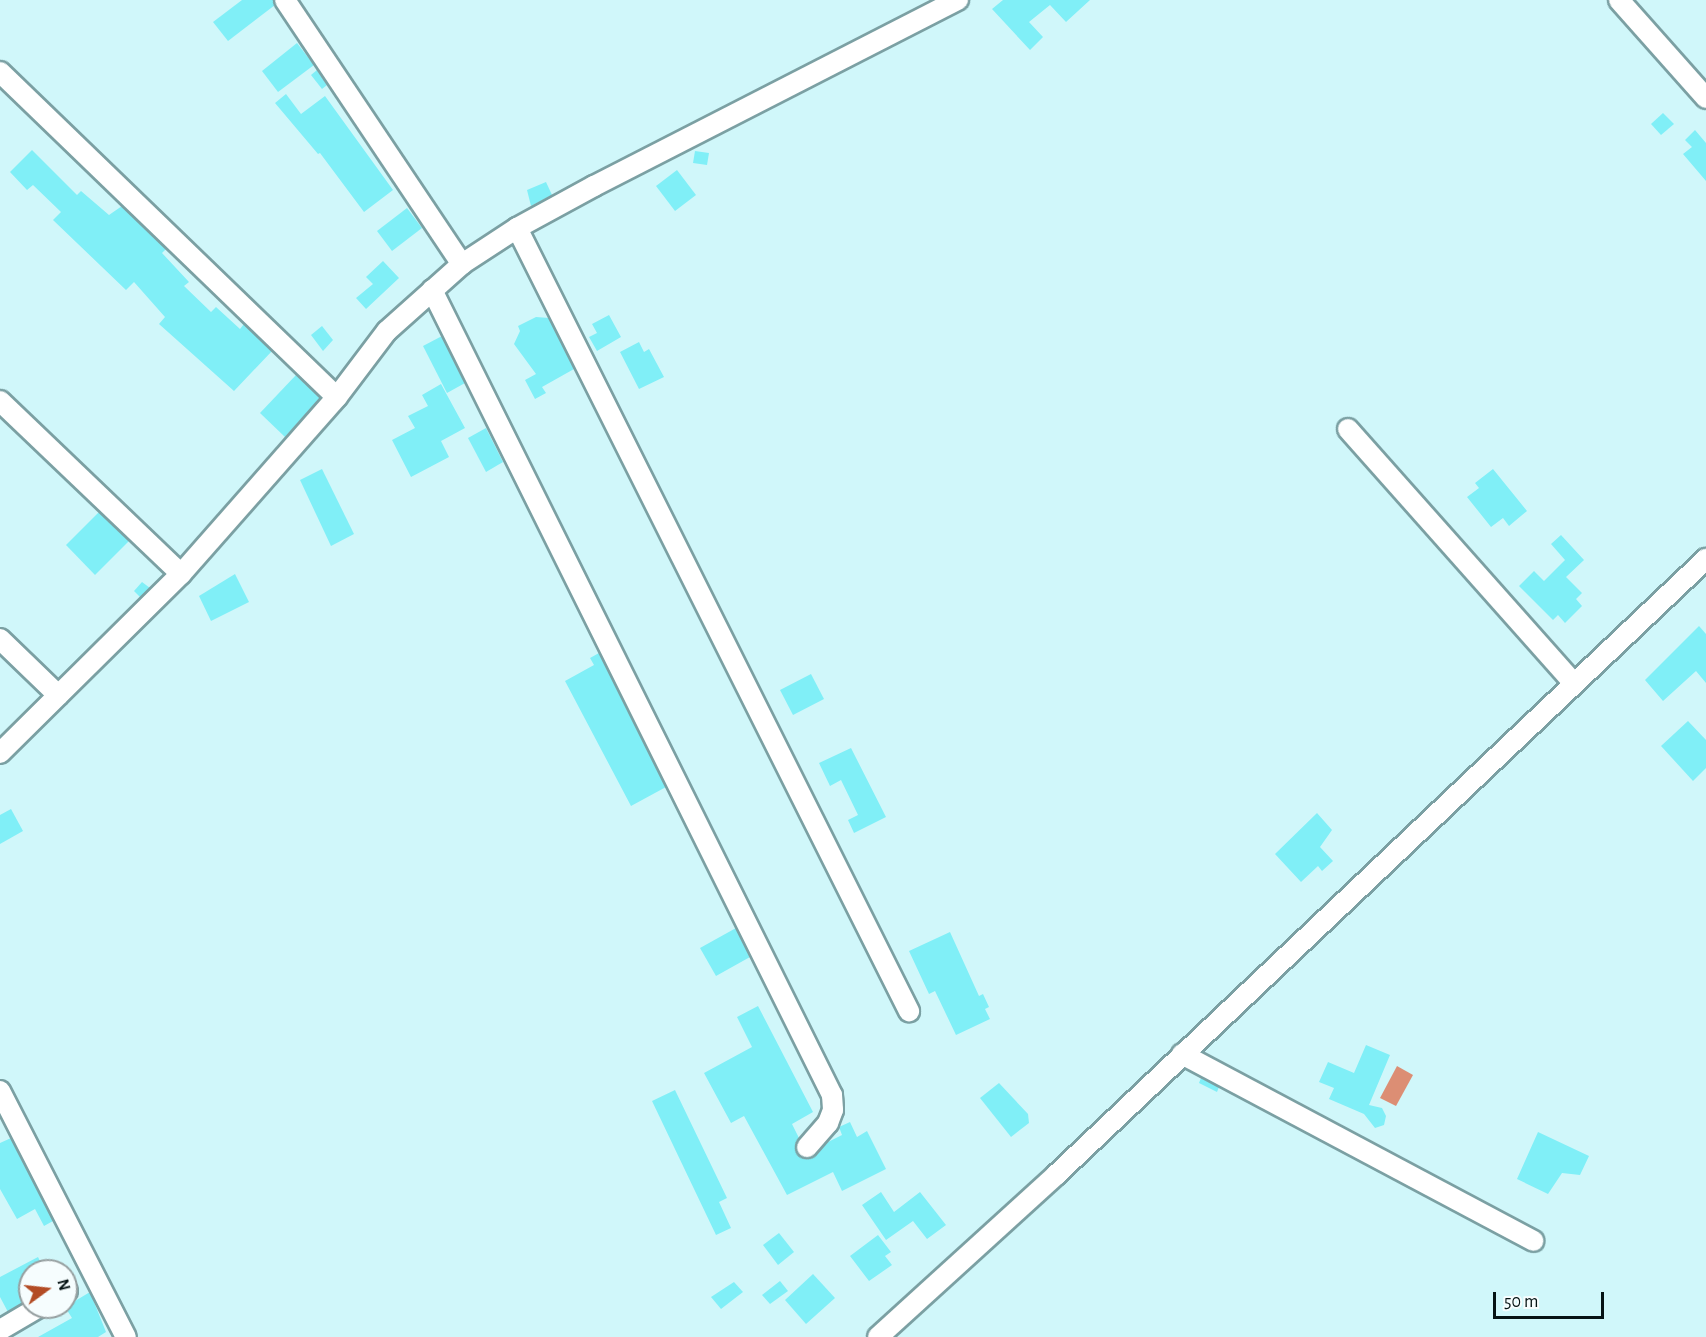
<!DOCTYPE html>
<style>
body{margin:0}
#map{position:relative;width:1706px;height:1337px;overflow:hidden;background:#d0f7fa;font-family:"Alegreya Sans",sans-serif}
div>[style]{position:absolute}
.water>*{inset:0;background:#dc8e74}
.building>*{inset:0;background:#80eff7}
.roads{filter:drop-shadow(2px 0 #7ba0a3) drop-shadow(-2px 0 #7ba0a3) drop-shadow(0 2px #7ba0a3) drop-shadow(0 -2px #7ba0a3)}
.minor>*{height:20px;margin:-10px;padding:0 10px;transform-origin:10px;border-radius:10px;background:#fff}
span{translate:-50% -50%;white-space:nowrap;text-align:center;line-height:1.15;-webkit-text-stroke:6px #f6fdfe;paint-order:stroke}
.north{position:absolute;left:18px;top:1259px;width:60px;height:60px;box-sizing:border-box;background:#f6fdfe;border:2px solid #969fa0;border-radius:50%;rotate:75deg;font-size:16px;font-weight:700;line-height:24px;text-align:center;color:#051314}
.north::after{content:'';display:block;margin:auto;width:21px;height:27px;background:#b34c25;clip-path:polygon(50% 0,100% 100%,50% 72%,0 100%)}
.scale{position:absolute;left:1493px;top:1292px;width:111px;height:27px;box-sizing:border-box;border:3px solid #051314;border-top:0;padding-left:8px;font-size:18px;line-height:21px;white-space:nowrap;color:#051314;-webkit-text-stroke:4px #f6fdfe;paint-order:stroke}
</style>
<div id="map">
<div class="water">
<i style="clip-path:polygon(1397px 1066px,1413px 1075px,1396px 1106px,1380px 1098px)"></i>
</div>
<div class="building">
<i style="clip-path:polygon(242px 0,273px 0,275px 5px,228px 41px,213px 22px)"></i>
<i style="clip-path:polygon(1003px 0,1090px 0,1066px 22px,1050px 5px,1029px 22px,1043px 37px,1030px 50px,992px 9px)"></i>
<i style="clip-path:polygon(297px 43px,314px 65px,278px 92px,262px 71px)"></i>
<i style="clip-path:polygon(317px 70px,327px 85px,322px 89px,311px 75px)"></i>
<i style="clip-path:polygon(286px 94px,301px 114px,325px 96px,393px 190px,364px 212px,320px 153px,318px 154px,275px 103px)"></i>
<i style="clip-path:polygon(1663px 113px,1674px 124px,1661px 135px,1651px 124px)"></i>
<i style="clip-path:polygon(1695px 130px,1706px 143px,1706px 181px,1683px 154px,1692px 147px,1685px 140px)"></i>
<i style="clip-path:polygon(32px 150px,77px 195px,81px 191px,109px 215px,122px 206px,166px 249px,162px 253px,189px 282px,184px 286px,211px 312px,216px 307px,240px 329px,244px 324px,272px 351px,234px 391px,159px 324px,165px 317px,134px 282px,126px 290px,53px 220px,61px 212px,33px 185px,27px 190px,10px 172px)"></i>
<i style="clip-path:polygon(695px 151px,709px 153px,707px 165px,693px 163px)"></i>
<i style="clip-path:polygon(677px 170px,696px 195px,675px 211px,656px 186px)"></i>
<i style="clip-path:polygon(546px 182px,552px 195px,531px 206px,527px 190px)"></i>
<i style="clip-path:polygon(407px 208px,422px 228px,392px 251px,377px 231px)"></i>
<i style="clip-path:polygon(383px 261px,399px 278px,366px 309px,356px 298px,373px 284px,366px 277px)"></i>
<i style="clip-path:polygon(609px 315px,621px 337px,597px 351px,589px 337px,597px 333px,592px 324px)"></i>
<i style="clip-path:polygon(536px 317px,549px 318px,574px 369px,542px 387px,546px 393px,535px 399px,525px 380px,536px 374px,514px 344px,520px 331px,518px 326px)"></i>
<i style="clip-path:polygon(322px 326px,333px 340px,323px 351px,311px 335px)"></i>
<i style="clip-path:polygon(442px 336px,465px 383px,447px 393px,423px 346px)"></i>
<i style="clip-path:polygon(639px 342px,644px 352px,649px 349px,664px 377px,639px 389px,620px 352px)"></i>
<i style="clip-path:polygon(296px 375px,320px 398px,285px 437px,260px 413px)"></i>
<i style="clip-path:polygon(441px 384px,465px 428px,441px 441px,449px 457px,411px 477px,392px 440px,415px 428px,408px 416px,428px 406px,422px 395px)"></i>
<i style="clip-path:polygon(486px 428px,503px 462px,486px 472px,468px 438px)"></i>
<i style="clip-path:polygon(322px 469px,354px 534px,331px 546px,300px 480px)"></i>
<i style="clip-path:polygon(1493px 469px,1527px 511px,1509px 526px,1503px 518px,1491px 527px,1467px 497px,1479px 488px,1475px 483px)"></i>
<i style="clip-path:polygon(99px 512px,129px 541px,95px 575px,66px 545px)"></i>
<i style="clip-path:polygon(1561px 535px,1584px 560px,1566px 577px,1582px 593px,1576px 599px,1582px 606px,1565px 623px,1558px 615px,1553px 620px,1519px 586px,1534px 571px,1544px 581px,1565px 560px,1551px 544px)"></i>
<i style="clip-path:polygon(235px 574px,249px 602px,211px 621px,199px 596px)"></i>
<i style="clip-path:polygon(142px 582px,150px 588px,140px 597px,134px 591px)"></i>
<i style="clip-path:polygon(1699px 626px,1706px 634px,1706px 683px,1696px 671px,1663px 701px,1645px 680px)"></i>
<i style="clip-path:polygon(599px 653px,666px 787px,631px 806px,565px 681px,594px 665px,590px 658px)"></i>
<i style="clip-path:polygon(811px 674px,824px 699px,793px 715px,780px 690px)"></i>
<i style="clip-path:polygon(1688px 721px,1706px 740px,1706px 768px,1693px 781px,1661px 746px)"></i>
<i style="clip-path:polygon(851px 748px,886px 817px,854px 833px,848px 820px,858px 815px,841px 780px,830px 786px,819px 763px)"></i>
<i style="clip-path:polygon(11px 809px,23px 831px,0 844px,0 815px)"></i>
<i style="clip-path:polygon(1317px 813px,1332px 830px,1320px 847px,1333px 861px,1322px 871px,1318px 866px,1301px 882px,1275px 854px)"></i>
<i style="clip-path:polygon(736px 928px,750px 957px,716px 976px,700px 948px)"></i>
<i style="clip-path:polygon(950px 932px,979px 996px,983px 994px,989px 1007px,985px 1009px,990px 1019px,956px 1035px,935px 991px,929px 994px,909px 951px)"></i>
<i style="clip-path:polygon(758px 1006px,813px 1112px,792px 1124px,799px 1138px,795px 1145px,799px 1156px,811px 1158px,826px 1143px,842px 1135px,839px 1127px,850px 1122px,857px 1137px,867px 1131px,886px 1169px,842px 1191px,833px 1172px,787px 1195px,744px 1116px,731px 1123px,704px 1073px,752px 1047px,737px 1017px)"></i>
<i style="clip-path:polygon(1366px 1045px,1390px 1055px,1369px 1105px,1382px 1108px,1386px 1116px,1384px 1125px,1375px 1128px,1364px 1114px,1329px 1099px,1334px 1088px,1319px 1082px,1328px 1062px,1354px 1073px)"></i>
<i style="clip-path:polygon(1201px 1078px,1219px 1087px,1217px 1092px,1199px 1083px)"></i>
<i style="clip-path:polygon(999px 1083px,1028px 1114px,1029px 1123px,1011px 1137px,980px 1098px)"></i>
<i style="clip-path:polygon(675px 1090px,727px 1198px,719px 1202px,731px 1228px,716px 1235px,652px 1101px)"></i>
<i style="clip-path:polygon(1538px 1132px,1589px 1156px,1580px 1175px,1562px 1173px,1548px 1194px,1517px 1179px)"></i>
<i style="clip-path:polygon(11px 1138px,53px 1221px,44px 1226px,35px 1209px,17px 1219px,0 1189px,0 1143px)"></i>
<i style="clip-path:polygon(881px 1192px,894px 1212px,920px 1192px,946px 1225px,927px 1239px,913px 1221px,886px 1240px,862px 1205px)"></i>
<i style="clip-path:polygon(779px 1233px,794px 1252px,778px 1265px,763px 1245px)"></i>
<i style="clip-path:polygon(878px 1235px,891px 1252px,885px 1256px,892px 1265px,869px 1281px,850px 1256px)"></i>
<i style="clip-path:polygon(38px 1257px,45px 1271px,30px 1271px,30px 1298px,8px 1312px,0 1297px,0 1277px)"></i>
<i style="clip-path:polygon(813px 1274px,835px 1298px,806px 1324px,785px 1300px)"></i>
<i style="clip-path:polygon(780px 1281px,788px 1291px,770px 1304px,762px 1295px)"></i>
<i style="clip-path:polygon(734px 1282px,743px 1292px,721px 1309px,711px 1297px)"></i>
<i style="clip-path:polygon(90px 1292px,106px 1332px,98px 1337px,38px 1337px,72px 1318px,65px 1307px)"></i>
</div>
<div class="roads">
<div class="minor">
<i style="left:285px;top:0;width:318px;rotate:56.2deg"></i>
<i style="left:1619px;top:0;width:131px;rotate:48.4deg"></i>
<i style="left:0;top:72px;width:468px;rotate:44deg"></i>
<i style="left:517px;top:228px;width:876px;rotate:63.41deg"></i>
<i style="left:432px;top:290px;width:899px;rotate:63.58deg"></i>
<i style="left:832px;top:1095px;width:15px;rotate:86deg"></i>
<i style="left:833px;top:1110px;width:14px;rotate:111deg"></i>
<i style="left:828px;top:1123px;width:32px;rotate:131deg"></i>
<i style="left:0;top:401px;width:250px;rotate:43.7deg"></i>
<i style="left:1348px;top:429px;width:339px;rotate:48.4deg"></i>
<i style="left:0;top:639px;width:81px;rotate:44deg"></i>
<i style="left:0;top:753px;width:255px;rotate:-44.7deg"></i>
<i style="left:181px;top:574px;width:236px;rotate:-48.6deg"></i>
<i style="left:337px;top:397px;width:83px;rotate:-52.9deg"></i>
<i style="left:387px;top:331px;width:101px;rotate:-41.8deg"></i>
<i style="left:462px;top:264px;width:66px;rotate:-33.2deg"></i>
<i style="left:517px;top:228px;width:88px;rotate:-28.6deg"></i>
<i style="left:594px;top:186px;width:409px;rotate:-27.1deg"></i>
<i style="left:1182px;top:1054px;width:398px;rotate:28deg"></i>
<i style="left:0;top:1091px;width:276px;rotate:62.9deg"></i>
<i style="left:66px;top:1291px;width:1px"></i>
<i style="left:0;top:1330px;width:45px;rotate:-30.5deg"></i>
<i style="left:878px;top:1337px;width:241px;rotate:-42.3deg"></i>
<i style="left:1056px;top:1175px;width:896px;rotate:-43.46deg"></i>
</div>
</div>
<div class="north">N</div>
<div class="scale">50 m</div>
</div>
